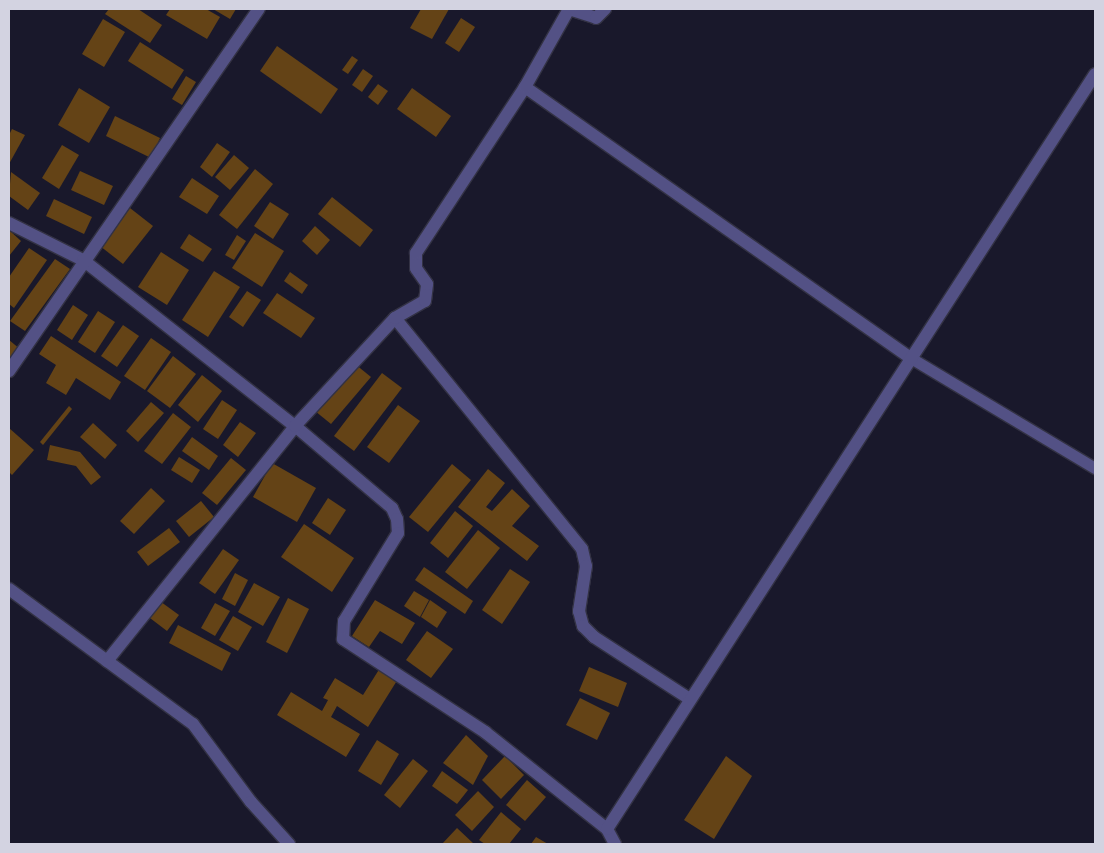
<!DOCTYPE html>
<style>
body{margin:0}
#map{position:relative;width:1104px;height:853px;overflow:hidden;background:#19182b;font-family:Karla,sans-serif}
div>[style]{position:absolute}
.building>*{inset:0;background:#644316}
.roads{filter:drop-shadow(1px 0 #333244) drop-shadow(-1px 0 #333244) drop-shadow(0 1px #333244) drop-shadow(0 -1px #333244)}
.service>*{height:11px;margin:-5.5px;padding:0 5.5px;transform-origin:5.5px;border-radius:5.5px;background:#535185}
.minor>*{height:12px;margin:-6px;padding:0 6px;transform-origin:6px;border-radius:6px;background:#535185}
span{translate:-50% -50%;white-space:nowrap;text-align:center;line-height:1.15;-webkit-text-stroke:4.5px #19182b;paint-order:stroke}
.frame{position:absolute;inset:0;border:10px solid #d3d3e1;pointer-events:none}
</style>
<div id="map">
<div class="building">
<i style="clip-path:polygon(109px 9px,138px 9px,162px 25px,150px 43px,105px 14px)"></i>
<i style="clip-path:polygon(170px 9px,206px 9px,220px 17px,207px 39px,166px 15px)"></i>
<i style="clip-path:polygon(213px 9px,236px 9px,230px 19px)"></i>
<i style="clip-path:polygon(421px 9px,449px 9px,432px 39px,410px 28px)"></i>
<i style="clip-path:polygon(461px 18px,475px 27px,459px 52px,445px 43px)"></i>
<i style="clip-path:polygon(103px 19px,125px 32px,104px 67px,82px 54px)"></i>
<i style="clip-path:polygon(140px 42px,184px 70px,172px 89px,128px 61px)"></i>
<i style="clip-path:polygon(277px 46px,338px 89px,321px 114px,260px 71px)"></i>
<i style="clip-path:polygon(352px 56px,358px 60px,348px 74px,342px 70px)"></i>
<i style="clip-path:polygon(363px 69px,373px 76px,362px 92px,352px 85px)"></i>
<i style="clip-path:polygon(186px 76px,196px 82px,182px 105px,172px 99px)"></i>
<i style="clip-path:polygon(378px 84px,388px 91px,378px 105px,368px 97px)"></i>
<i style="clip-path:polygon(79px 88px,110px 107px,89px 143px,58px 125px)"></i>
<i style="clip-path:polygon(412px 88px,451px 116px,436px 137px,397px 109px)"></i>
<i style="clip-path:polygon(115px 116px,160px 138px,151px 158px,106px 136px)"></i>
<i style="clip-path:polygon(12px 129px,25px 135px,9px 164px,9px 135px)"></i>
<i style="clip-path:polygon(217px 143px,230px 152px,212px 177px,200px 167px)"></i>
<i style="clip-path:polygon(62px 145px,79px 155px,59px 189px,42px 178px)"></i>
<i style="clip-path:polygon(234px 155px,249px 168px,230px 190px,215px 177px)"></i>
<i style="clip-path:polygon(255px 169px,273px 184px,237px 229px,219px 215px)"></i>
<i style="clip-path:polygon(80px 171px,113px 186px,104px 205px,71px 190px)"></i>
<i style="clip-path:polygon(11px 172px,40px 193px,28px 210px,9px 196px)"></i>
<i style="clip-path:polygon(192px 178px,219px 196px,207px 214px,179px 197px)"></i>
<i style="clip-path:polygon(332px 197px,373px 230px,360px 247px,318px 214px)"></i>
<i style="clip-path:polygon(54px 199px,92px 217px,84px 234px,46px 216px)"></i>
<i style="clip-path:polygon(270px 202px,289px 214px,273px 239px,254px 226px)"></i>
<i style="clip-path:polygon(130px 208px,153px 226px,123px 264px,100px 246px)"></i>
<i style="clip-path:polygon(315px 226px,330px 240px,317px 255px,302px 241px)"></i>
<i style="clip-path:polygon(9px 230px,21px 241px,9px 256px)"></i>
<i style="clip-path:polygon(255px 233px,284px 251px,262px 287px,232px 268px)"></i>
<i style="clip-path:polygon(189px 234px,212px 249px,203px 262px,180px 248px)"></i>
<i style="clip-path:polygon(237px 235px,246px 241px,234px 260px,225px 255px)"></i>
<i style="clip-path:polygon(29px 248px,47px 260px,14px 308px,9px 304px,9px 277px)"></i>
<i style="clip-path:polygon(161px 252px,189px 270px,167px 305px,138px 287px)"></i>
<i style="clip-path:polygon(55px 259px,70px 269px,25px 331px,10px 321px)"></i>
<i style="clip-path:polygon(214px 271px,240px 287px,208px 337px,182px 320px)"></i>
<i style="clip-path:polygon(290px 272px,308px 285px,302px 294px,284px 281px)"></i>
<i style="clip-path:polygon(247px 291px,261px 300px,243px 327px,229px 317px)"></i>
<i style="clip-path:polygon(277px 293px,315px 318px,301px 338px,263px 313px)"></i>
<i style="clip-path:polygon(73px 305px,88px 315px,72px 340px,57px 330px)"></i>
<i style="clip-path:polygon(98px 311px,115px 322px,95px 353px,78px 342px)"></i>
<i style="clip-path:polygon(123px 325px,139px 336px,117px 367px,101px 356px)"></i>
<i style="clip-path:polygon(51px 336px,121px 382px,110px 400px,76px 378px,66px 395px,46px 383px,56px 365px,39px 354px)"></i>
<i style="clip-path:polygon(151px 338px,171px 352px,145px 390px,124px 376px)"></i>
<i style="clip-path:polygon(9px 340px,20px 349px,9px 364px)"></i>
<i style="clip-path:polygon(173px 356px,196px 374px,170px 408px,147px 391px)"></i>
<i style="clip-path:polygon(355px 364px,371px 377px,331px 424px,315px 411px)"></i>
<i style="clip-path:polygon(382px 373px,402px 388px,354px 451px,334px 436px)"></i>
<i style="clip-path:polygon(202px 375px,222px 391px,198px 422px,178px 405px)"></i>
<i style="clip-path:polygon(222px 400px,237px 410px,218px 439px,203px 429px)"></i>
<i style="clip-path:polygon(151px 402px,164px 413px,138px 442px,126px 431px)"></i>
<i style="clip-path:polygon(398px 405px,420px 421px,389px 463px,367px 447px)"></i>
<i style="clip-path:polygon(69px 406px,72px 409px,43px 445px,40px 442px)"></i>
<i style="clip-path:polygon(173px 413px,191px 427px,162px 464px,144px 451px)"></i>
<i style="clip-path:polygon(240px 422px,256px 433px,238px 457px,223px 445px)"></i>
<i style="clip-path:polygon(93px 423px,117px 445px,105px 459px,80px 437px)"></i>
<i style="clip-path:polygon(9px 428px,34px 450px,12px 475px,9px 472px)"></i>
<i style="clip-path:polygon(192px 437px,218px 456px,209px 470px,182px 451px)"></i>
<i style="clip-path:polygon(50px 445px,80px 452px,101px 477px,91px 485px,76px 466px,47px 460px)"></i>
<i style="clip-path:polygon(179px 457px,200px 470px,192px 483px,171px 470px)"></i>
<i style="clip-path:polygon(231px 458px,246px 470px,217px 505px,202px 493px)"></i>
<i style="clip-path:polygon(272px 463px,316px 488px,297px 522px,253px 497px)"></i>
<i style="clip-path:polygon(452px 464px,471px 480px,428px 532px,409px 517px)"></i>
<i style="clip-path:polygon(488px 469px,505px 483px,486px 507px,492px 511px,512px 489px,530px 506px,512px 526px,539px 546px,527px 561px,458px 507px)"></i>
<i style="clip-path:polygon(151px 488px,165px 501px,134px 534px,120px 521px)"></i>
<i style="clip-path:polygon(328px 498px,346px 510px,330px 535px,312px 523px)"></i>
<i style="clip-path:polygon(201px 501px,214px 517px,189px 537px,176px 521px)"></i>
<i style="clip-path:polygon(455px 511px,473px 526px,448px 558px,430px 543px)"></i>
<i style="clip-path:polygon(304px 524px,354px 558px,332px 592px,281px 557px)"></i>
<i style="clip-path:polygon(169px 528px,180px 542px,148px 566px,137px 552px)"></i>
<i style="clip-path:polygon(478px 530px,500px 548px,467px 589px,445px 572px)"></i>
<i style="clip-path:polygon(223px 549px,239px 560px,215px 594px,199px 583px)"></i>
<i style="clip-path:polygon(424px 567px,473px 601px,465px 614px,415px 580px)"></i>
<i style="clip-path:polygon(510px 569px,530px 582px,502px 624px,482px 610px)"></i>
<i style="clip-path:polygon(235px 573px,248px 580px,235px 606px,222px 599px)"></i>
<i style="clip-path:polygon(254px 583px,280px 597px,263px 626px,238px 612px)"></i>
<i style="clip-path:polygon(414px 591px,429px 600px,420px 617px,404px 606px)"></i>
<i style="clip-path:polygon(288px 598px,309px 609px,287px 653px,266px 642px)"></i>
<i style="clip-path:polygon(157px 599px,179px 615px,167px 631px,146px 615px)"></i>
<i style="clip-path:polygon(375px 600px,415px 623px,402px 644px,380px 631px,369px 647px,352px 636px)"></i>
<i style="clip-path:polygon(430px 600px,447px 612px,437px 628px,421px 617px)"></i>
<i style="clip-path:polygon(215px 603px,230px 611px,215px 636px,201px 628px)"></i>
<i style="clip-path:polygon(233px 616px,252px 627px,238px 651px,219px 640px)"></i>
<i style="clip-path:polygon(178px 625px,231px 653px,222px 671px,169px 643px)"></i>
<i style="clip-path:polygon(427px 631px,453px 649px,431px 678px,406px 660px)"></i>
<i style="clip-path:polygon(589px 667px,627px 683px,618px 707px,579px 691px)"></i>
<i style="clip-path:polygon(380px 668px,398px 679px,368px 727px,337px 706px,331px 717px,360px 734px,346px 757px,277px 715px,291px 692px,322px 711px,328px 700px,323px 698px,335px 678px,363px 695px)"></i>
<i style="clip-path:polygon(580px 698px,610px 713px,597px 740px,566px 725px)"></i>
<i style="clip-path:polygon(466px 735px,488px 756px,473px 785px,443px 763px)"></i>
<i style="clip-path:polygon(377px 740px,399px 754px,381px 785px,358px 771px)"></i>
<i style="clip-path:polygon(505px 756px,524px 775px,501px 799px,482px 780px)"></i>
<i style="clip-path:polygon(726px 756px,752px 776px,714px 839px,684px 820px)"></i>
<i style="clip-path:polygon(413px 759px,428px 771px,400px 808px,384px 795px)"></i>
<i style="clip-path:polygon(442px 771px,468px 790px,457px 804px,432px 786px)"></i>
<i style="clip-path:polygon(527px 780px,546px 797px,525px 821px,506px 805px)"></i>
<i style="clip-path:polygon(478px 791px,494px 807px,472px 831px,455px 815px)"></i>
<i style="clip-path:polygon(501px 812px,521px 829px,509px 844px,485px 844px,479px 840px)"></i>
<i style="clip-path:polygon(457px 828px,474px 844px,442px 844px)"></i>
<i style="clip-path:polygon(536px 837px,548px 844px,531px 844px)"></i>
</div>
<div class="roads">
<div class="service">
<i style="left:911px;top:358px;width:214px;rotate:30.9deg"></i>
</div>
<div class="minor">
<i style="left:569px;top:9px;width:28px;rotate:18deg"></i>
<i style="left:596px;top:18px;width:13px;rotate:-45deg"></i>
<i style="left:525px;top:87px;width:472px;rotate:35.1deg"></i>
<i style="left:9px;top:223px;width:83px;rotate:26.6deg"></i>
<i style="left:83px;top:260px;width:269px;rotate:38.1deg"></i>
<i style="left:295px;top:426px;width:127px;rotate:40.2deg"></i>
<i style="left:392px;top:508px;width:12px;rotate:66deg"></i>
<i style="left:397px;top:519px;width:14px;rotate:86deg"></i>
<i style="left:398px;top:533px;width:103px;rotate:121.5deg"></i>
<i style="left:344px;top:621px;width:18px;rotate:93deg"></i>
<i style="left:343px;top:639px;width:170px;rotate:33.2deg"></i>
<i style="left:485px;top:732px;width:156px;rotate:38.5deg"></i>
<i style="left:607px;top:829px;width:17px;rotate:62deg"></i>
<i style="left:395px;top:318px;width:297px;rotate:51deg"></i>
<i style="left:582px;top:549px;width:17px;rotate:77deg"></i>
<i style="left:586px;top:566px;width:46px;rotate:98.8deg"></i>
<i style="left:579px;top:611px;width:16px;rotate:75deg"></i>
<i style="left:583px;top:626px;width:16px;rotate:45deg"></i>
<i style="left:594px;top:637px;width:114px;rotate:32.9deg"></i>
<i style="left:9px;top:371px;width:440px;rotate:-55.4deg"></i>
<i style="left:9px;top:589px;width:228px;rotate:36.3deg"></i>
<i style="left:193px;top:724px;width:97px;rotate:53.4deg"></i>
<i style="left:251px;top:802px;width:57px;rotate:47.9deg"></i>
<i style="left:107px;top:661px;width:301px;rotate:-51.3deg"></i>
<i style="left:295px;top:426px;width:147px;rotate:-47.2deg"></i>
<i style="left:395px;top:318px;width:34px;rotate:-30deg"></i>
<i style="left:425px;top:301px;width:17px;rotate:-83deg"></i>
<i style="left:427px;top:284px;width:19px;rotate:-125deg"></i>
<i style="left:416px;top:268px;width:15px;rotate:-90deg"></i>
<i style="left:416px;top:253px;width:199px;rotate:-56.7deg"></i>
<i style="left:525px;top:87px;width:90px;rotate:-60.6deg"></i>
<i style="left:607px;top:829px;width:899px;rotate:-57.12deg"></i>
</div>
</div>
<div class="frame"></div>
</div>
